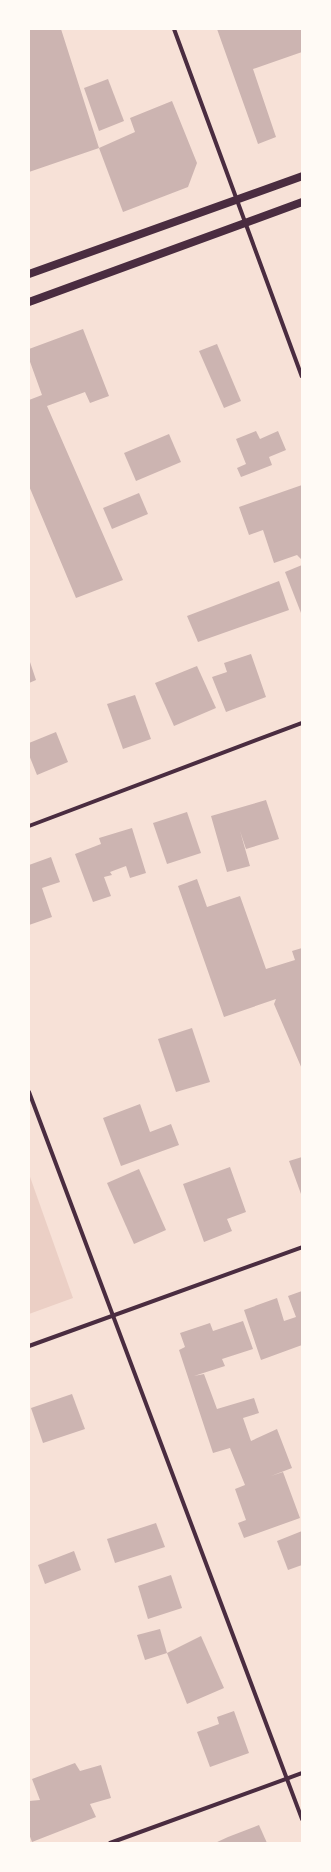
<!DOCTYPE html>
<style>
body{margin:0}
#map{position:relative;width:331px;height:1872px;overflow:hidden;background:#f7e1d7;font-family:"Source Sans 3",sans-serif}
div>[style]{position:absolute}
.green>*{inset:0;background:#ebcfc5}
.building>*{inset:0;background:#ccb4b1}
.minor>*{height:4px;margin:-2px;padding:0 2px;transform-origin:2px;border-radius:2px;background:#4a2c40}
.secondary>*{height:8px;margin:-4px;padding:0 4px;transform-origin:4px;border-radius:4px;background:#4a2c40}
span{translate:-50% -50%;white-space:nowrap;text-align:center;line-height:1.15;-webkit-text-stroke:3.5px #fffaf5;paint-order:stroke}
.frame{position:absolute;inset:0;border:30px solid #fffaf5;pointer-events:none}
</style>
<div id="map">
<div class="green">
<i style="clip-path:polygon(29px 1174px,73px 1298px,29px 1314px)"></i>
</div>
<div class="building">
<i style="clip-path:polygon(29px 29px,61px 29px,99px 148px,135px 132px,130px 118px,172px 101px,197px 163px,188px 187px,123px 212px,99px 148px,29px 172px)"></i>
<i style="clip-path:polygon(217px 29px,302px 29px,302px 52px,253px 69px,276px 137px,258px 144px)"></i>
<i style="clip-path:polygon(108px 79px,124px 121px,99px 131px,84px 88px)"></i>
<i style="clip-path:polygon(83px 329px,109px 396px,90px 403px,85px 392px,47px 406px,123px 580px,76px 598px,29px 486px,29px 400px,42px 395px,29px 359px,29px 349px)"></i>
<i style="clip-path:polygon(217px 344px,241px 401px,224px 408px,199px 351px)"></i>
<i style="clip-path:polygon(256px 431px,260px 439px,278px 431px,286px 450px,269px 457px,272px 465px,241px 477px,237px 468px,246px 464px,236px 439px)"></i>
<i style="clip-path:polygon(169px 434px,181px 462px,136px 481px,124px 453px)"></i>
<i style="clip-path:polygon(302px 485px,302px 560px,297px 555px,274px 563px,263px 530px,249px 535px,239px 507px)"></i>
<i style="clip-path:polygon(139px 493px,148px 514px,112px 529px,103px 508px)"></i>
<i style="clip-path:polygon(302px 565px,302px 612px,301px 613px,285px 572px)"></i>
<i style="clip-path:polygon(279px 581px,289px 610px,198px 642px,187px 616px)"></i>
<i style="clip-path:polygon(251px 654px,266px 697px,226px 712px,212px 677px,227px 672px,224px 663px)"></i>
<i style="clip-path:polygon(29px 659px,36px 680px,29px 683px)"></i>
<i style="clip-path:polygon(197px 666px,216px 708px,174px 726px,155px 683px)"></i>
<i style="clip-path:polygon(135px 695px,151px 739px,123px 749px,107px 704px)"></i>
<i style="clip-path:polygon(56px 732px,68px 762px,37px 775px,29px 755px,29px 743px)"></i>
<i style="clip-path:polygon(266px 800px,279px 839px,246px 849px,240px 831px,250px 866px,227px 872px,211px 816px)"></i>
<i style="clip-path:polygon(187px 812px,201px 853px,167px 864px,153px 823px)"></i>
<i style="clip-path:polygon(132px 828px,146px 873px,130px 878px,126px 866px,110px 872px,112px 875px,104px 877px,111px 896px,93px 902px,75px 854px,101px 844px,99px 838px)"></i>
<i style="clip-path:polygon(51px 857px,60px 882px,42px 888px,52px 917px,29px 925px,29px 865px)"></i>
<i style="clip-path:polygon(197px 879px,207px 907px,240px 896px,266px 969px,295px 960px,292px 951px,302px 948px,302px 1069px,274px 1004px,276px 999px,224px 1017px,178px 886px)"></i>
<i style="clip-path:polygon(192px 1028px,210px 1082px,176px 1092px,158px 1039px)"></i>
<i style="clip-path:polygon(140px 1104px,150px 1132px,171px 1124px,179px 1145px,121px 1166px,103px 1118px)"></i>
<i style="clip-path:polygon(302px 1157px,302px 1194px,301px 1194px,289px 1161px)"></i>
<i style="clip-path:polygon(230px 1167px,246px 1212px,227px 1219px,232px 1231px,204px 1242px,183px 1184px)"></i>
<i style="clip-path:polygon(139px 1169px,166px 1230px,134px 1244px,107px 1183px)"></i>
<i style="clip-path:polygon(302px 1291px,302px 1345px,261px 1360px,244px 1310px,277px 1298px,284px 1321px,296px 1317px,288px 1296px)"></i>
<i style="clip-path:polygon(243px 1321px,253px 1349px,222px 1359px,225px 1366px,194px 1376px,204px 1374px,217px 1409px,254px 1398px,259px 1413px,243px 1418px,251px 1441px,277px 1429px,292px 1468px,271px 1476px,283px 1472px,300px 1518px,244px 1538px,238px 1523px,246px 1520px,235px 1489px,245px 1485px,230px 1448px,213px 1453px,179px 1350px,185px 1347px,180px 1333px,210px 1323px,213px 1331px)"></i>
<i style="clip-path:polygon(72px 1394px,85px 1429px,43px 1443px,31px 1408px)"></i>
<i style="clip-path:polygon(156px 1523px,165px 1547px,115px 1563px,107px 1539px)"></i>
<i style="clip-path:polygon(302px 1531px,302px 1565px,288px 1570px,277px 1541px)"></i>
<i style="clip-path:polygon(74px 1551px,81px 1570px,45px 1584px,38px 1565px)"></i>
<i style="clip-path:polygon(171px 1575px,182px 1608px,148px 1619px,138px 1586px)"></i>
<i style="clip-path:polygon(160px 1629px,167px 1653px,145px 1660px,137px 1635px)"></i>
<i style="clip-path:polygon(201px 1636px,224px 1688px,187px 1704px,167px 1653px)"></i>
<i style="clip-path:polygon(234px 1711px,249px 1753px,210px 1767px,197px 1732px,219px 1724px,217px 1717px)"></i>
<i style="clip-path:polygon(75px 1763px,80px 1771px,101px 1765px,111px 1798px,90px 1804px,96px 1817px,32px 1842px,29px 1834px,29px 1801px,40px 1800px,32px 1779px)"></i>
<i style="clip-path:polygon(259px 1825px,267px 1843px,215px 1843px,228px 1837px)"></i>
</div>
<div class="minor">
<i style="left:174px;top:29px;width:370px;rotate:69.8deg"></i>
<i style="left:29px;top:826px;width:292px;rotate:-20.7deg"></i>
<i style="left:29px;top:1092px;width:777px;rotate:69.42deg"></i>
<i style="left:29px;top:1346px;width:290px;rotate:-19.9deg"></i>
<i style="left:110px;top:1843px;width:204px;rotate:-20deg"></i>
</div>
<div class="secondary">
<i style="left:29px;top:274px;width:290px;rotate:-19.7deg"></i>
<i style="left:29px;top:302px;width:291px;rotate:-20.1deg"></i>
</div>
<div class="frame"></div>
</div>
